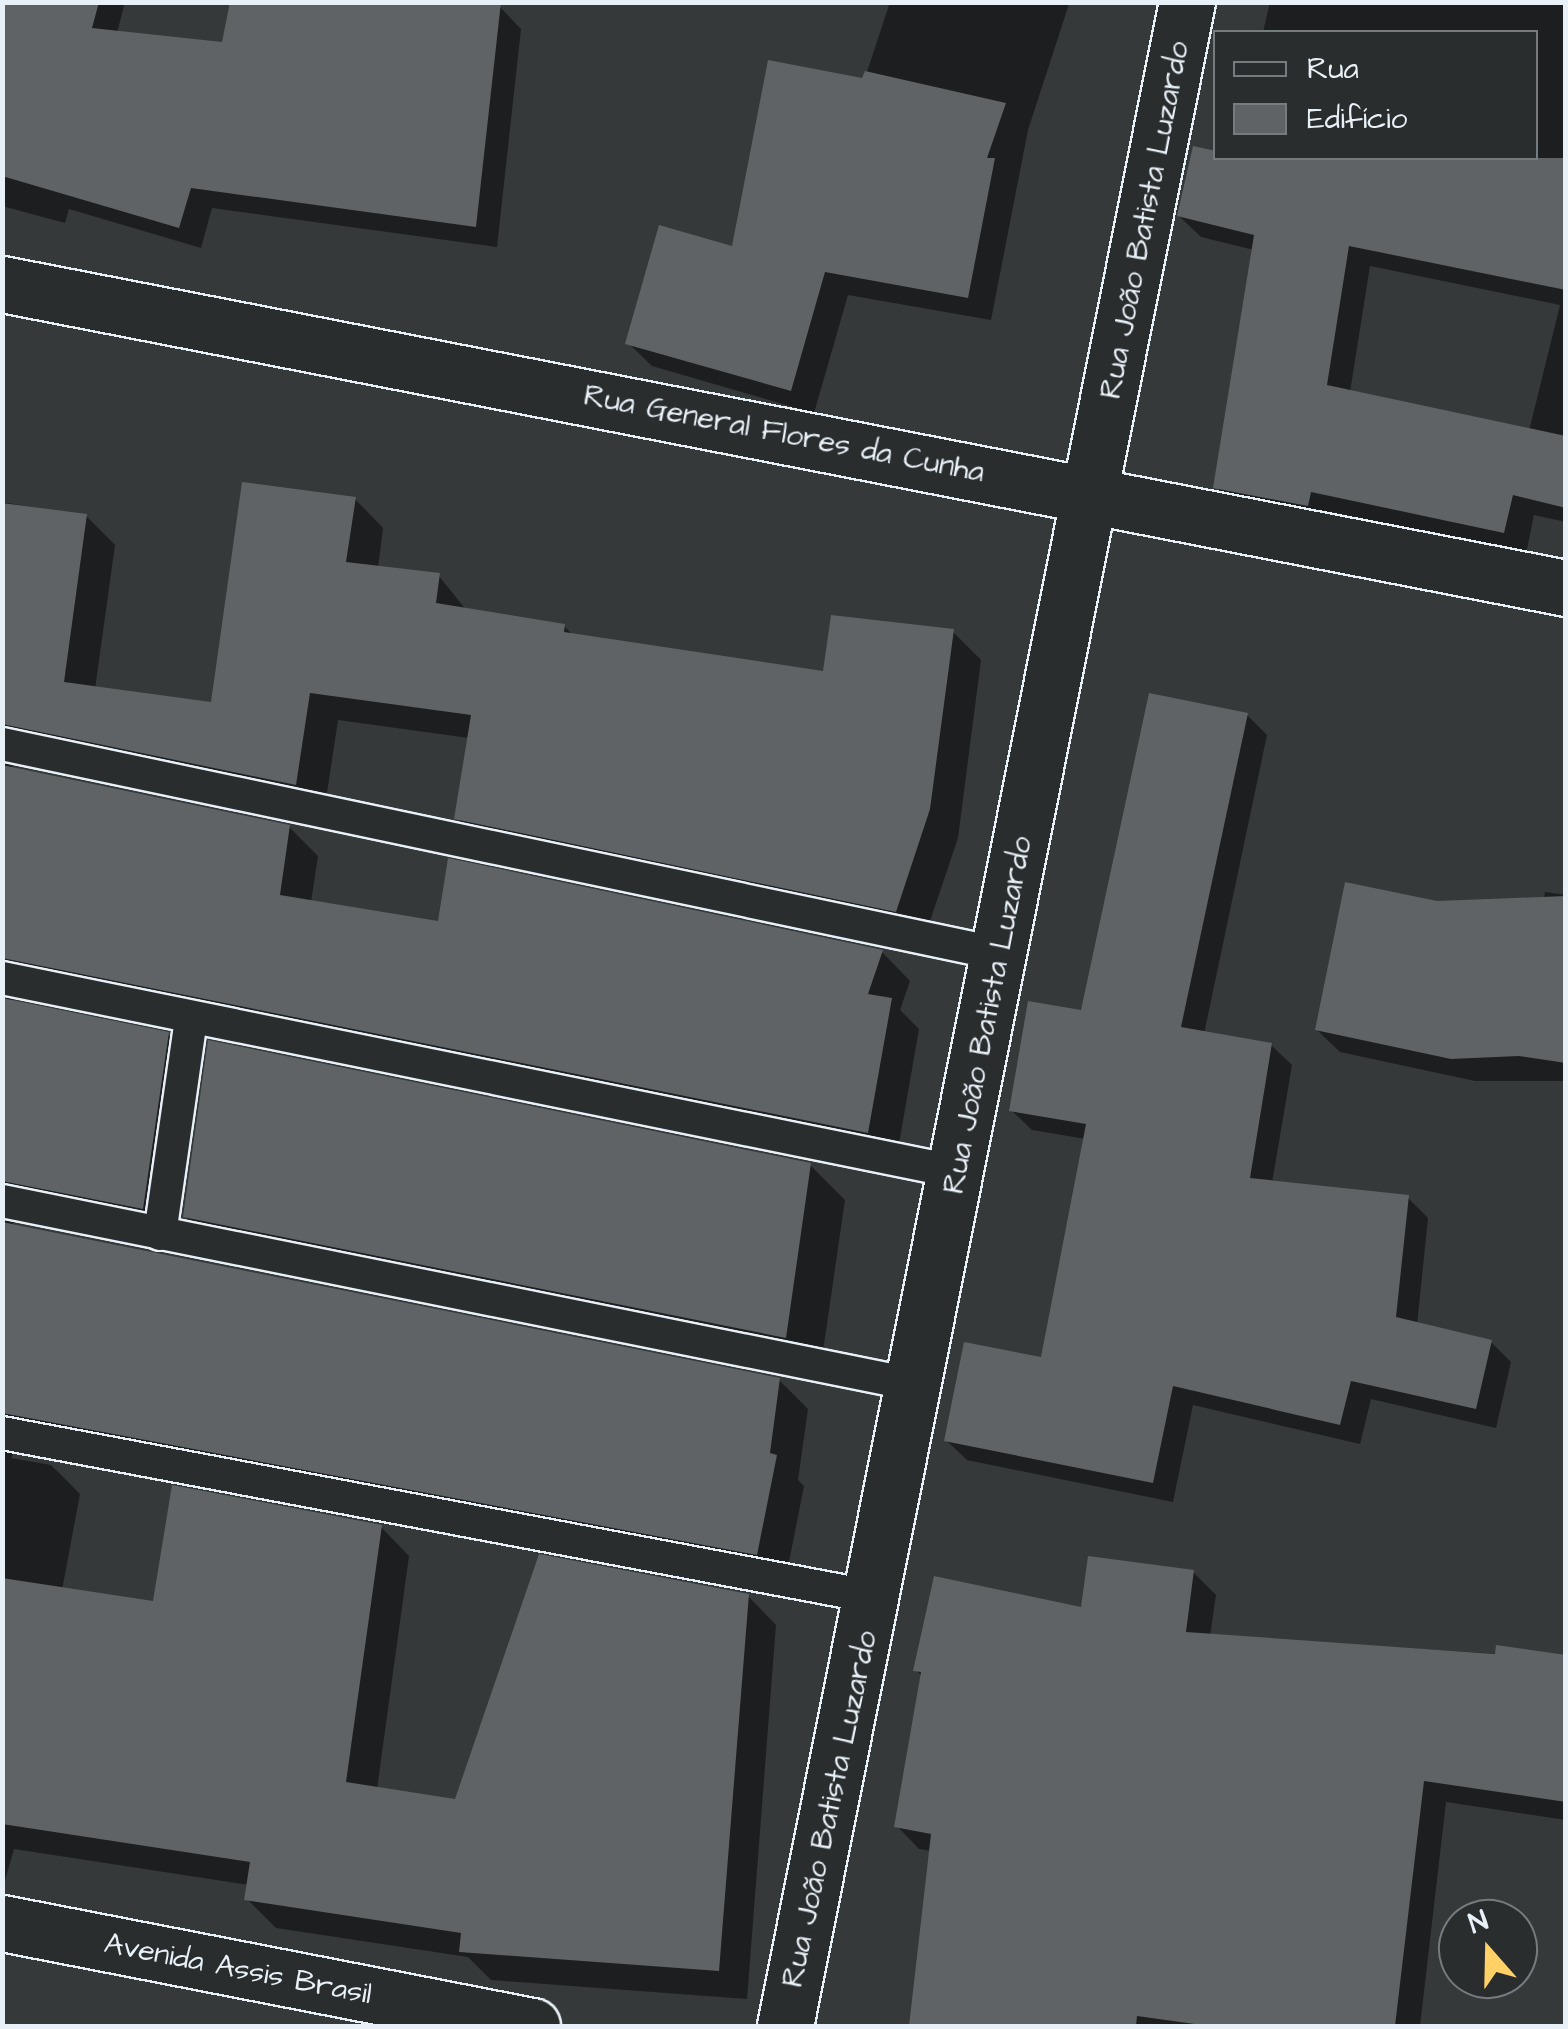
<!DOCTYPE html>
<meta charset="utf-8">
<style>
body{margin:0}
#map{position:relative;width:1568px;height:2029px;overflow:hidden;background:#35393a;font-family:"Architects Daughter",sans-serif}
div>[style]{position:absolute}
.shadow>*{inset:0;background:#0007}
.building>*{inset:0;background:#5f6365}
.roads{filter:drop-shadow(2px 0 #e8f1f8) drop-shadow(-2px 0 #e8f1f8) drop-shadow(0 2px #e8f1f8) drop-shadow(0 -2px #e8f1f8)}
.service>*{height:32px;margin:-16px;padding:0 16px;transform-origin:16px;border-radius:16px;background:#2a2d2e}
.minor>*{height:55px;margin:-27.5px;padding:0 27.5px;transform-origin:27.5px;border-radius:27.5px;background:#2a2d2e}
.tertiary>*{height:55px;margin:-27.5px;padding:0 27.5px;transform-origin:27.5px;border-radius:27.5px;background:#2a2d2e}
span{translate:-50% -50%;white-space:nowrap;text-align:center;line-height:1.15;-webkit-text-stroke:10px #2a2d2e;paint-order:stroke}
.street-label{font-size:30px;color:#e8f1f8}
.frame{position:absolute;inset:0;border:5px solid #e8f1f8;pointer-events:none}
.legend{position:absolute;left:1213px;top:30px;width:325px;height:130px;box-sizing:border-box;background:#2a2d2e;border:2px solid #767b7f;margin:0;padding:12px 18px;list-style:none;font-size:30px;color:#e8f1f8}
.legend li{display:flex;align-items:center;gap:20px;height:50px}
.legend b{width:50px;border:2px solid #767b7f}
.north{position:absolute;left:1438px;top:1899px;width:100px;height:100px;box-sizing:border-box;background:#2a2d2e;border:2px solid #767b7f;border-radius:50%;rotate:340deg;font-size:28px;font-weight:700;line-height:40px;text-align:center;color:#e8f1f8}
.north::after{content:'';display:block;margin:auto;width:35px;height:45px;background:#ffd166;clip-path:polygon(50% 0,100% 100%,50% 72%,0 100%)}
</style>
<div id="map">
<div class="shadow">
<i style="clip-path:polygon(2px 2px,125px 2px,117px 33px,224px 44px,500px 7px,521px 29px,497px 247px,212px 208px,201px 248px,69px 209px,65px 223px,2px 206px)"></i>
<i style="clip-path:polygon(890px 2px,1069px 4px,1028px 130px,991px 320px,848px 295px,814px 413px,652px 366px,628px 343px,734px 249px,864px 81px)"></i>
<i style="clip-path:polygon(evenodd,1270px 2px,1566px 2px,1566px 522px,1534px 515px,1526px 554px,1332px 512px,1330px 526px,1237px 508px,1216px 487px,1254px 250px,1201px 237px,1179px 216px,1216px 158px,1536px 158px,1536px 32px,1263px 32px,1270px 2px,1370px 266px,1560px 305px,1529px 431px,1350px 392px,1370px 266px)"></i>
<i style="clip-path:polygon(355px 499px,383px 528px,378px 568px,439px 576px,467px 611px,564px 626px,574px 636px,826px 674px,953px 632px,981px 660px,958px 838px,924px 939px,486px 847px,457px 818px,469px 738px,338px 720px,324px 813px,16px 758px,11px 769px,289px 827px,318px 856px,311px 902px,440px 924px,882px 952px,910px 981px,900px 1010px,919px 1029px,896px 1161px,16px 992px,11px 1003px,168px 1035px,196px 1063px,172px 1236px,35px 1209px,12px 1224px,779px 1380px,808px 1409px,798px 1480px,804px 1486px,785px 1582px,16px 1448px,11px 1458px,51px 1465px,80px 1494px,62px 1590px,155px 1604px,381px 1527px,409px 1556px,377px 1789px,456px 1802px,748px 1596px,776px 1625px,747px 1999px,491px 1980px,468px 1957px,276px 1928px,247px 1899px,249px 1885px,14px 1849px,2px 1891px,2px 502px,86px 516px,115px 545px,95px 689px,213px 704px)"></i>
<i style="clip-path:polygon(1247px 715px,1267px 735px,1204px 1034px,1271px 1045px,1292px 1065px,1272px 1183px,1408px 1198px,1428px 1218px,1417px 1325px,1491px 1342px,1511px 1362px,1496px 1428px,1371px 1399px,1360px 1444px,1193px 1405px,1173px 1502px,967px 1460px,946px 1440px,1043px 1360px,1086px 1139px,1032px 1130px,1011px 1110px,1083px 1013px)"></i>
<i style="clip-path:polygon(1545px 892px,1566px 895px,1566px 1081px,1475px 1081px,1340px 1052px,1317px 1030px,1437px 904px,1544px 899px)"></i>
<i style="clip-path:polygon(810px 1165px,845px 1200px,820px 1372px,220px 1251px,185px 1216px)"></i>
<i style="clip-path:polygon(1193px 1572px,1216px 1595px,1210px 1636px,1566px 1658px,1566px 1820px,1446px 1802px,1420px 2026px,915px 2026px,932px 1851px,919px 1849px,897px 1826px,923px 1677px,916px 1670px)"></i>
</div>
<div class="building">
<i style="clip-path:polygon(2px 2px,99px 2px,92px 28px,222px 42px,230px 2px,501px 2px,476px 227px,191px 188px,179px 228px,2px 176px)"></i>
<i style="clip-path:polygon(768px 60px,862px 78px,865px 71px,1006px 103px,987px 158px,995px 158px,968px 298px,825px 272px,791px 391px,625px 344px,659px 225px,732px 246px)"></i>
<i style="clip-path:polygon(1193px 146px,1216px 151px,1216px 158px,1566px 158px,1566px 290px,1349px 246px,1327px 385px,1566px 436px,1566px 508px,1513px 495px,1504px 533px,1311px 492px,1308px 506px,1213px 488px,1254px 235px,1177px 216px)"></i>
<i style="clip-path:polygon(242px 482px,356px 497px,346px 562px,440px 573px,436px 603px,565px 624px,564px 632px,823px 671px,831px 615px,954px 629px,930px 809px,896px 912px,454px 819px,471px 715px,310px 693px,296px 785px,2px 724px,2px 503px,87px 514px,64px 682px,211px 702px)"></i>
<i style="clip-path:polygon(1149px 693px,1248px 713px,1181px 1027px,1272px 1043px,1250px 1178px,1409px 1195px,1396px 1317px,1492px 1340px,1476px 1409px,1351px 1381px,1340px 1425px,1173px 1386px,1153px 1483px,944px 1441px,964px 1342px,1041px 1357px,1086px 1124px,1009px 1111px,1028px 1001px,1081px 1010px)"></i>
<i style="clip-path:polygon(2px 765px,290px 825px,280px 895px,438px 921px,448px 858px,883px 950px,868px 994px,892px 998px,868px 1133px,2px 958px)"></i>
<i style="clip-path:polygon(1345px 882px,1437px 901px,1566px 896px,1566px 1063px,1519px 1056px,1451px 1059px,1315px 1030px)"></i>
<i style="clip-path:polygon(2px 998px,169px 1032px,143px 1209px,2px 1181px)"></i>
<i style="clip-path:polygon(208px 1040px,811px 1163px,786px 1338px,183px 1217px)"></i>
<i style="clip-path:polygon(2px 1222px,780px 1378px,770px 1453px,777px 1455px,757px 1555px,2px 1413px)"></i>
<i style="clip-path:polygon(172px 1485px,382px 1525px,346px 1782px,455px 1799px,539px 1554px,749px 1594px,719px 1971px,459px 1952px,461px 1933px,244px 1900px,250px 1862px,2px 1824px,2px 1578px,153px 1601px)"></i>
<i style="clip-path:polygon(1088px 1556px,1194px 1570px,1186px 1632px,1495px 1654px,1496px 1645px,1566px 1655px,1566px 1802px,1424px 1781px,1395px 2026px,1209px 2026px,1137px 2016px,1136px 2026px,909px 2026px,931px 1834px,894px 1827px,921px 1672px,913px 1671px,934px 1576px,1081px 1607px)"></i>
</div>
<div class="roads">
<div class="service">
<i style="left:2px;top:744px;width:1020px;rotate:11.88deg"></i>
<i style="left:2px;top:978px;width:975px;rotate:11.48deg"></i>
<i style="left:2px;top:1201px;width:932px;rotate:11.38deg"></i>
<i style="left:160px;top:1234px;width:218px;rotate:-81.8deg"></i>
<i style="left:2px;top:1433px;width:887px;rotate:10.65deg"></i>
</div>
<div class="minor">
<i style="left:2px;top:284px;width:1593px;rotate:11deg"></i>
<i style="left:785px;top:2026px;width:2064px;rotate:-78.77deg"></i>
</div>
<div class="tertiary">
<i style="left:2px;top:1923px;width:540px;rotate:11deg"></i>
</div>
</div>
<div class="street-label">
<span style="left:1145px;top:220px;rotate:-79deg">Rua João Batista Luzardo</span>
<span style="left:784px;top:434px;rotate:11deg">Rua General Flores da Cunha</span>
<span style="left:988px;top:1015px;rotate:-79deg">Rua João Batista Luzardo</span>
<span style="left:830px;top:1809px;rotate:-78deg">Rua João Batista Luzardo</span>
<span style="left:238px;top:1969px;rotate:11deg">Avenida Assis Brasil</span>
</div>
<div class="frame"></div>
<ul class="legend">
<li><b style="height:12px;background:#2a2d2e"></b>Rua</li>
<li><b style="height:28px;background:#5f6365"></b>Edifício</li>
</ul>
<div class="north">N</div>
</div>
